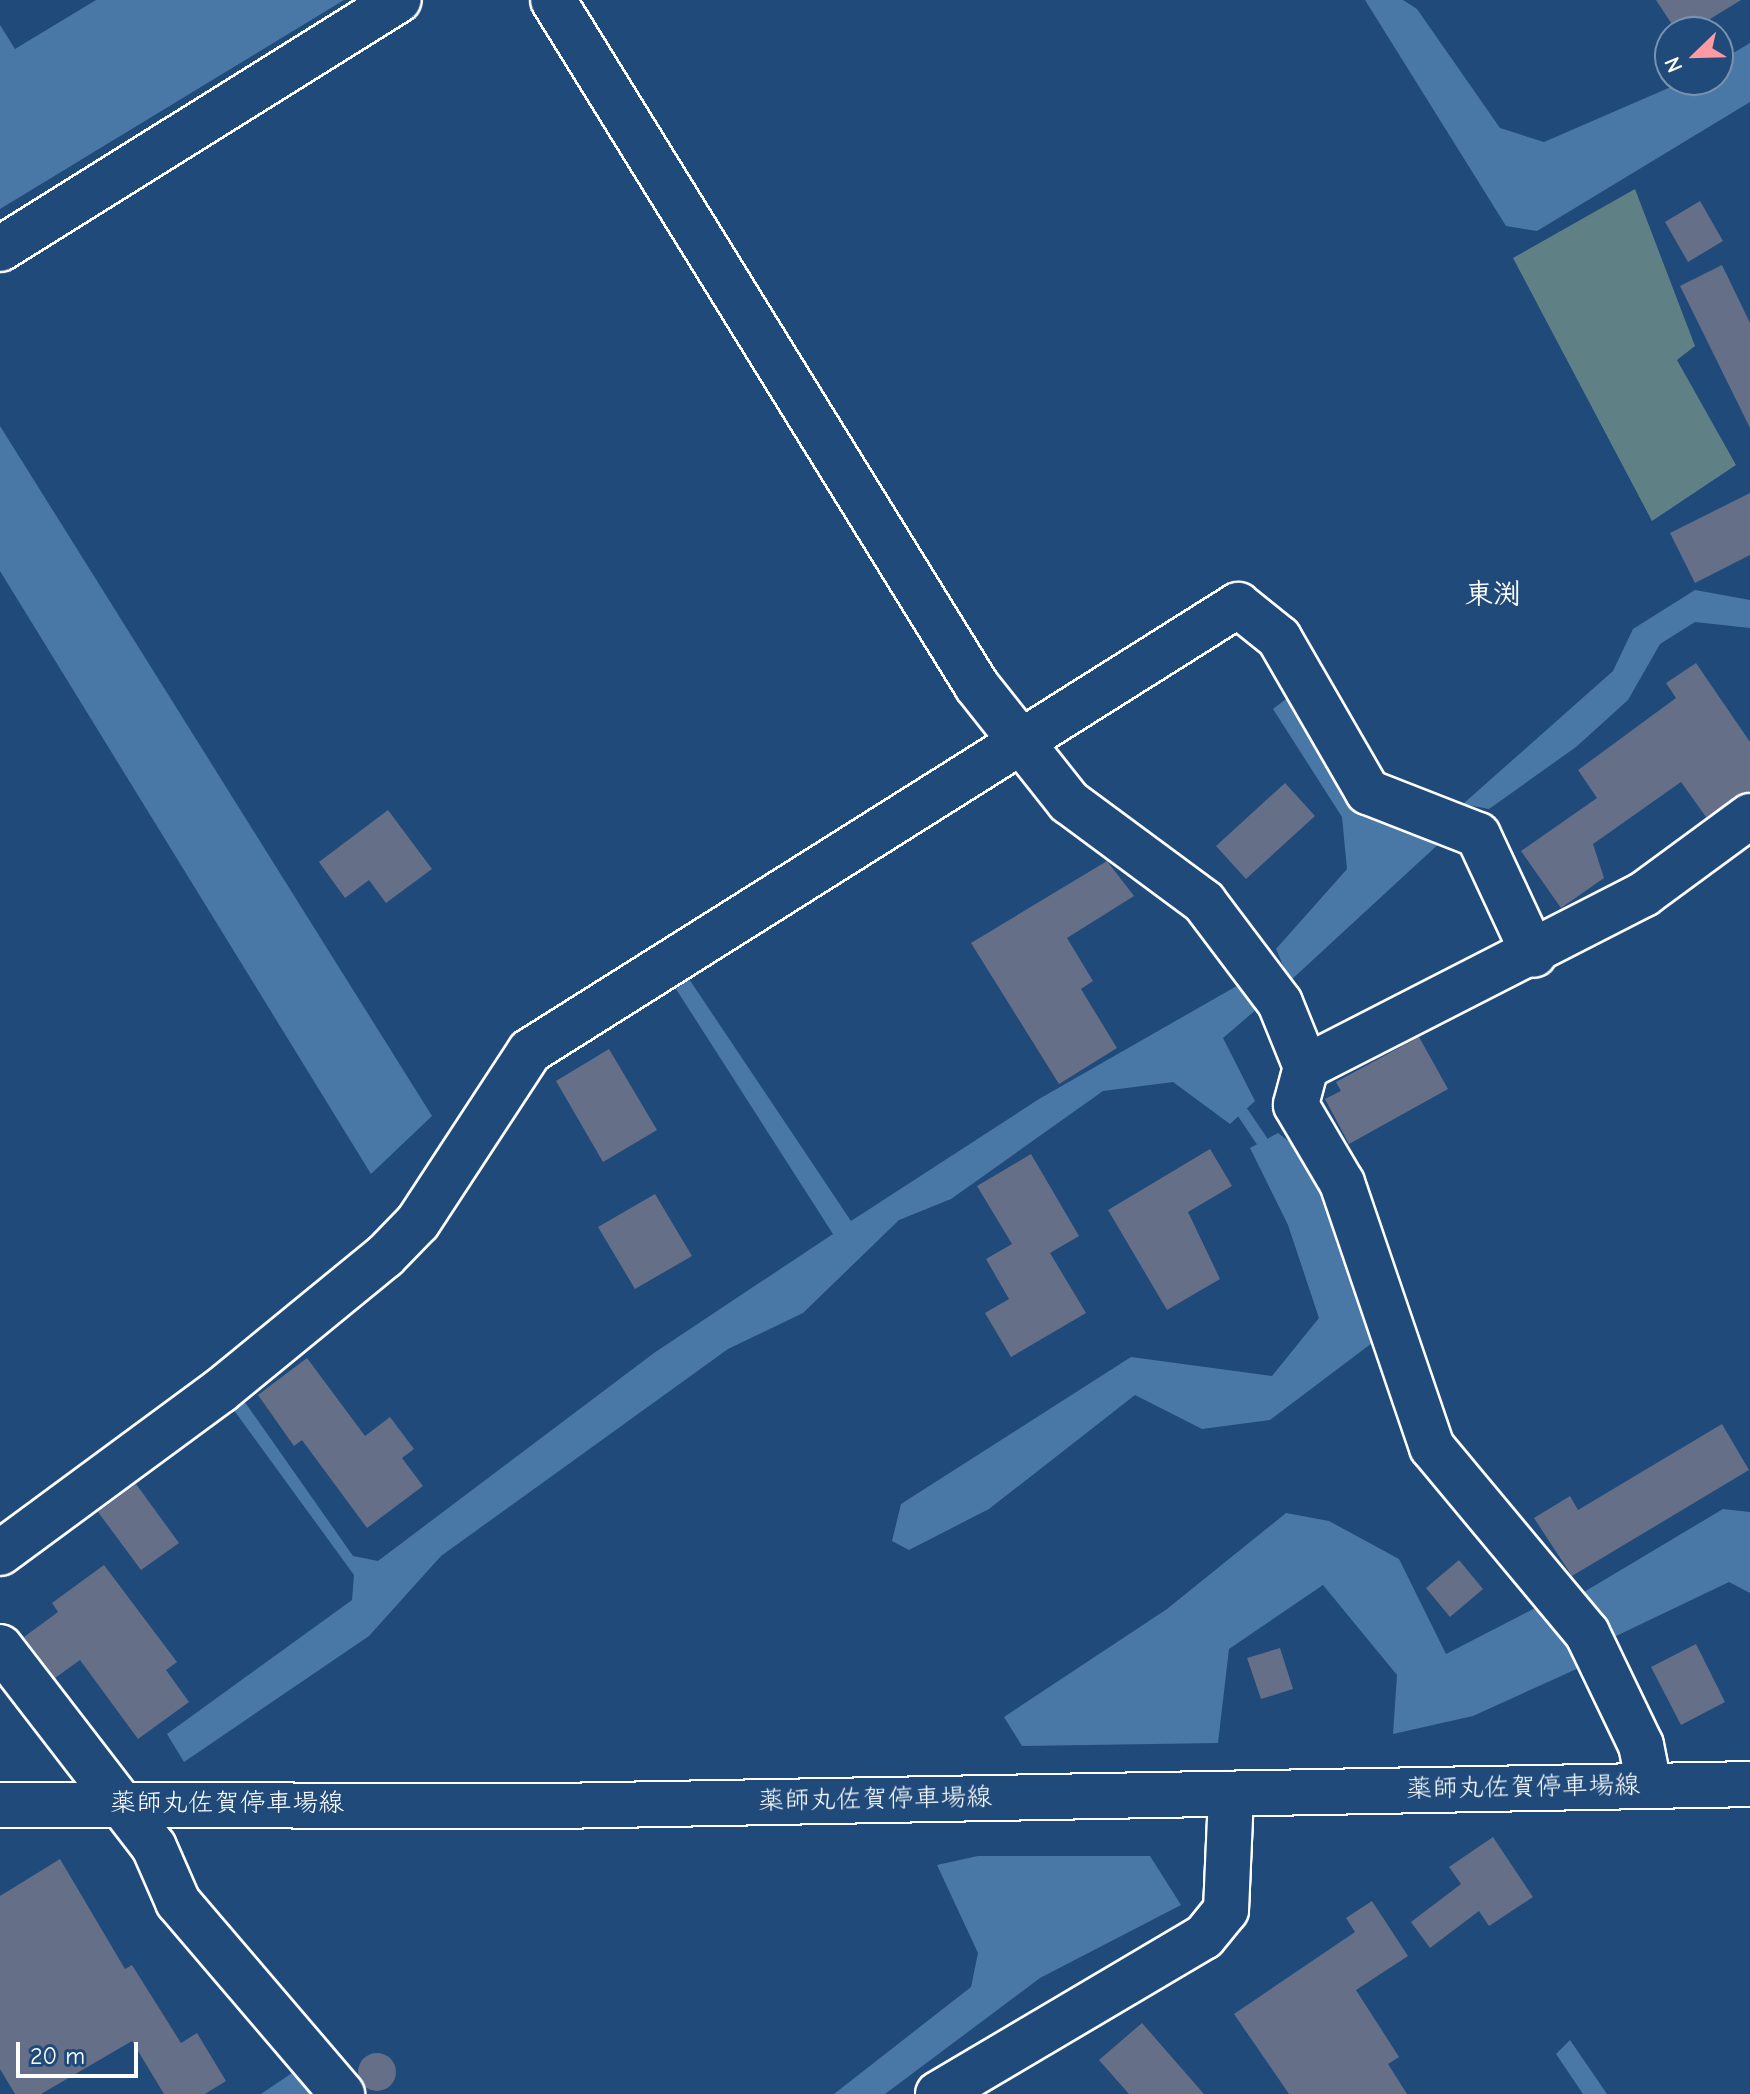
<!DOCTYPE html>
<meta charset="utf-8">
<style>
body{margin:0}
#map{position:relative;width:1750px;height:2094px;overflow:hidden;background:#1f4a7a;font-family:"Comic Neue","Klee One",sans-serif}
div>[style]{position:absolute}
.green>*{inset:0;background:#5f8185}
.water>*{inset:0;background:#4a78a6}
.stream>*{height:12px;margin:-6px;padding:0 6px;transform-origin:6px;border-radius:6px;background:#4a78a6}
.building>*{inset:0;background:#666f88}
.round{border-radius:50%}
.roads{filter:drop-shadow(2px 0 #fff) drop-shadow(-2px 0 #fff) drop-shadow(0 2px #fff) drop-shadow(0 -2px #fff)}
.minor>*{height:44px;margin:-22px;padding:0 22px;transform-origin:22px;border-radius:22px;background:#1f4a7a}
.secondary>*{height:44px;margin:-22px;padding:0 22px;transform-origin:22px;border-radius:22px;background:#1f4a7a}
span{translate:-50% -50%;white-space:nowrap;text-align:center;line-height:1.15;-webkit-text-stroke:6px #1f4a7a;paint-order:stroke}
.street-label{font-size:26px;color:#fff}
.neighbourhood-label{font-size:28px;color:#fff;font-weight:700}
.north{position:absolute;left:1654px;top:16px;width:80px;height:80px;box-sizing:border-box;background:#1f4a7a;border:2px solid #7992af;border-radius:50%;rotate:247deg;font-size:22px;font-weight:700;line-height:32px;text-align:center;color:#fff}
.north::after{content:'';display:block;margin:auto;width:28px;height:36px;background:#ff9aa2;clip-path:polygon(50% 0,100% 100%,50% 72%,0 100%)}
.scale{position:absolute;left:16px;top:2042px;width:122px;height:36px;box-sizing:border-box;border:4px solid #fff;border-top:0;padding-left:10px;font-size:24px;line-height:28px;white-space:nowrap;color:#fff;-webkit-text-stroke:6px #1f4a7a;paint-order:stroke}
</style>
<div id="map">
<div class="green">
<i style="clip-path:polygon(1635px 189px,1695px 346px,1677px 360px,1736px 465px,1652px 521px,1513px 258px)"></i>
</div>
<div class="water">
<i style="clip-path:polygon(96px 0,344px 0,0 209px,0 25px,15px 49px)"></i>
<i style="clip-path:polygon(1365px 0,1403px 0,1417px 9px,1500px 128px,1544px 142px,1687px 80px,1718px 80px,1718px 62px,1750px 43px,1750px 102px,1537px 231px,1506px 226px)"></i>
<i style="clip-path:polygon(0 426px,432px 1116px,371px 1174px,0 571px)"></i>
<i style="clip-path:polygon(1695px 590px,1750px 600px,1750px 628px,1695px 622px,1660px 644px,1628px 700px,1576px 747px,1489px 809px,1463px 804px,1613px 671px,1633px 629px)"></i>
<i style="clip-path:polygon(1291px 695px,1444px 839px,1290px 981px,1276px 949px,1347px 869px,1342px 817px,1273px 709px)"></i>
<i style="clip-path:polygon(689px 979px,851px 1221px,1039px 1099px,1242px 983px,1258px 1008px,1223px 1038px,1255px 1101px,1230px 1124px,1173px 1082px,1103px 1091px,951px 1199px,899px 1220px,803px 1313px,728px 1349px,441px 1556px,369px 1636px,184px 1762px,167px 1734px,352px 1600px,354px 1575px,228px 1402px,242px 1398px,353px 1556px,378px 1561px,654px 1353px,833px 1234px,676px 989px)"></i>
<i style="clip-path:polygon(1278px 1133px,1300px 1150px,1364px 1278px,1376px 1340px,1270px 1420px,1202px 1429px,1135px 1395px,989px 1509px,909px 1550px,892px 1541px,901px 1504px,1131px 1357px,1272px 1376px,1319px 1318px,1288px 1225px,1250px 1148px)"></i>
<i style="clip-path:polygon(1723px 1509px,1750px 1512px,1750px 1593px,1729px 1582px,1612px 1638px,1584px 1592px)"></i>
<i style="clip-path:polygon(1286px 1513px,1329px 1521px,1399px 1559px,1446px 1654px,1543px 1604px,1581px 1667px,1473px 1716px,1393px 1734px,1397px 1675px,1323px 1585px,1229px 1649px,1218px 1743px,1022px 1746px,1004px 1717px,1167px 1609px)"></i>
<i style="clip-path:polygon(978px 1856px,1150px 1856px,1181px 1905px,1040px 1978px,885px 2094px,834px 2094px,971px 1987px,978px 1953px,937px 1865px)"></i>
<i style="clip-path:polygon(1570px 2040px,1607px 2094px,1583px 2094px,1556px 2054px)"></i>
<i style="clip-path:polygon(292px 2073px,320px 2094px,261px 2094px)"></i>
</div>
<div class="stream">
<i style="left:1243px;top:1113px;width:34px;rotate:56deg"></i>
</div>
<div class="building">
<i style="clip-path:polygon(1656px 0,1741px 0,1689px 32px,1677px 32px)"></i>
<i style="clip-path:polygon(1700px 201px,1723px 241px,1688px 262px,1665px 222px)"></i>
<i style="clip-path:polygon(1722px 265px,1750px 323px,1750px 428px,1680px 286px)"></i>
<i style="clip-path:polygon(1750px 493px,1750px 555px,1695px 583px,1670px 533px)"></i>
<i style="clip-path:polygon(1696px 663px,1750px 742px,1750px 791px,1706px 817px,1681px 782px,1593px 844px,1604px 878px,1561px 908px,1521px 851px,1597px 798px,1578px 770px,1676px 698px,1666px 683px)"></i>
<i style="clip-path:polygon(1285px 783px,1315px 816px,1246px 879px,1216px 846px)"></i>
<i style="clip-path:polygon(388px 810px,432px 869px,386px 903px,369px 880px,345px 898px,319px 862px)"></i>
<i style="clip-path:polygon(1107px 861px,1134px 896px,1067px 938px,1093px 981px,1081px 989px,1117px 1048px,1059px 1084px,971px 943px)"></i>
<i style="clip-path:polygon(1419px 1037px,1448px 1089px,1349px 1144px,1325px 1099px,1341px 1091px,1336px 1082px)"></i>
<i style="clip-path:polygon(609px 1049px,657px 1130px,603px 1162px,556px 1081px)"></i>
<i style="clip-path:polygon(1210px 1149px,1232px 1186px,1188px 1212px,1220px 1279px,1167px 1310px,1108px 1210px)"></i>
<i style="clip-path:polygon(1031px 1154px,1079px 1236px,1050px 1253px,1086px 1313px,1011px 1357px,985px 1313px,1009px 1299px,986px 1259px,1012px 1244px,977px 1186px)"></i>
<i style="clip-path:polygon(655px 1194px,692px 1256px,635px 1289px,598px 1227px)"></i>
<i style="clip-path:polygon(307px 1358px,365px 1436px,390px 1417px,414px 1449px,402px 1458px,423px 1486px,367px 1528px,302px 1440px,294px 1446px,258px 1395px)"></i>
<i style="clip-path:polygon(1722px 1424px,1749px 1470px,1572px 1576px,1534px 1518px,1570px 1496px,1578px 1510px)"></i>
<i style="clip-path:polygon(136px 1484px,179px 1543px,141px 1570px,98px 1512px)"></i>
<i style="clip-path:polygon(1459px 1560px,1483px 1589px,1450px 1617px,1426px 1588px)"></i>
<i style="clip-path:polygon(104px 1565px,177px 1662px,166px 1670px,189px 1702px,138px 1739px,80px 1660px,55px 1678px,24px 1637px,58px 1612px,52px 1603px)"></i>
<i style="clip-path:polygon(1696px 1644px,1725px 1702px,1681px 1725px,1651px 1667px)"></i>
<i style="clip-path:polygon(1280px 1648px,1293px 1689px,1261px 1699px,1247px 1658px)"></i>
<i style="clip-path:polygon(1493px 1837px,1533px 1897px,1489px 1926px,1479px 1911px,1430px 1948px,1411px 1922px,1461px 1884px,1449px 1867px)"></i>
<i style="clip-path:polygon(60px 1859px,125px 1969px,132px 1965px,181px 2043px,197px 2033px,226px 2081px,205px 2094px,164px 2094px,132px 2041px,41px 2094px,15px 2094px,0 2069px,0 1896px)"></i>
<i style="clip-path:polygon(1372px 1901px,1408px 1956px,1356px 1990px,1399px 2057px,1388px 2064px,1407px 2094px,1289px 2094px,1234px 2014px,1355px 1932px,1346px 1918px)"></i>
<i style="clip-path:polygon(1142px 2023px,1204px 2094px,1129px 2094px,1099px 2060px)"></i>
<i class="round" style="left:358px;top:2053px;width:38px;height:38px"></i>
</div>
<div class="roads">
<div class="minor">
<i style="left:553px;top:0;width:806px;rotate:58.28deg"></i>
<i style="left:977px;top:686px;width:148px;rotate:51.6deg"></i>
<i style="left:1069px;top:802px;width:168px;rotate:36.5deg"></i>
<i style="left:1204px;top:902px;width:126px;rotate:53deg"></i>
<i style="left:1280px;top:1003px;width:69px;rotate:67.9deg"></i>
<i style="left:1306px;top:1067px;width:39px;rotate:105deg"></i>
<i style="left:1296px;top:1105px;width:91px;rotate:59.5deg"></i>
<i style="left:1342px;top:1183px;width:279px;rotate:71.2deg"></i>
<i style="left:1432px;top:1447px;width:242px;rotate:50.2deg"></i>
<i style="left:1587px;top:1633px;width:124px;rotate:64.3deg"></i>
<i style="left:1641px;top:1745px;width:41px;rotate:78.7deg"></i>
<i style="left:0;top:249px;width:470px;rotate:-32deg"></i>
<i style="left:1306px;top:1067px;width:380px;rotate:-27.1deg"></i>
<i style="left:1644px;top:894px;width:132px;rotate:-36.3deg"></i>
<i style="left:0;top:1553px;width:273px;rotate:-36.4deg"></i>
<i style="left:220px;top:1391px;width:213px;rotate:-39.3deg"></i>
<i style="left:385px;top:1256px;width:47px;rotate:-45.9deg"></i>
<i style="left:418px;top:1222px;width:204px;rotate:-56.8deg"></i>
<i style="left:530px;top:1051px;width:837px;rotate:-32.21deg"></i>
<i style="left:1238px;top:605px;width:53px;rotate:38.8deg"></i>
<i style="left:1279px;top:638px;width:178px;rotate:60deg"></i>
<i style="left:1368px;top:792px;width:118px;rotate:21.4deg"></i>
<i style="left:1478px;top:835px;width:132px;rotate:65deg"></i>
<i style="left:0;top:1647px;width:252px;rotate:52.4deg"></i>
<i style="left:154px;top:1847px;width:60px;rotate:66.4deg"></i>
<i style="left:178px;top:1902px;width:253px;rotate:49.5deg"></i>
<i style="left:938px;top:2094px;width:309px;rotate:-30.6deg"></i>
<i style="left:1204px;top:1937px;width:35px;rotate:-51deg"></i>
<i style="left:1226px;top:1910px;width:116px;rotate:-87.5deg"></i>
</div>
<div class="secondary">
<i style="left:0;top:1805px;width:555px;rotate:0.1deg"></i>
<i style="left:555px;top:1806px;width:1195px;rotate:-1.05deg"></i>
</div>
</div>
<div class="street-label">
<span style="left:1523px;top:1788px;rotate:-1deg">薬師丸佐賀停車場線</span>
<span style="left:875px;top:1800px;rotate:-1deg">薬師丸佐賀停車場線</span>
<span style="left:227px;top:1804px">薬師丸佐賀停車場線</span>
</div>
<div class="neighbourhood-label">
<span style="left:1493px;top:594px">東渕</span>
</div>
<div class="north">N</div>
<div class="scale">20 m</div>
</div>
